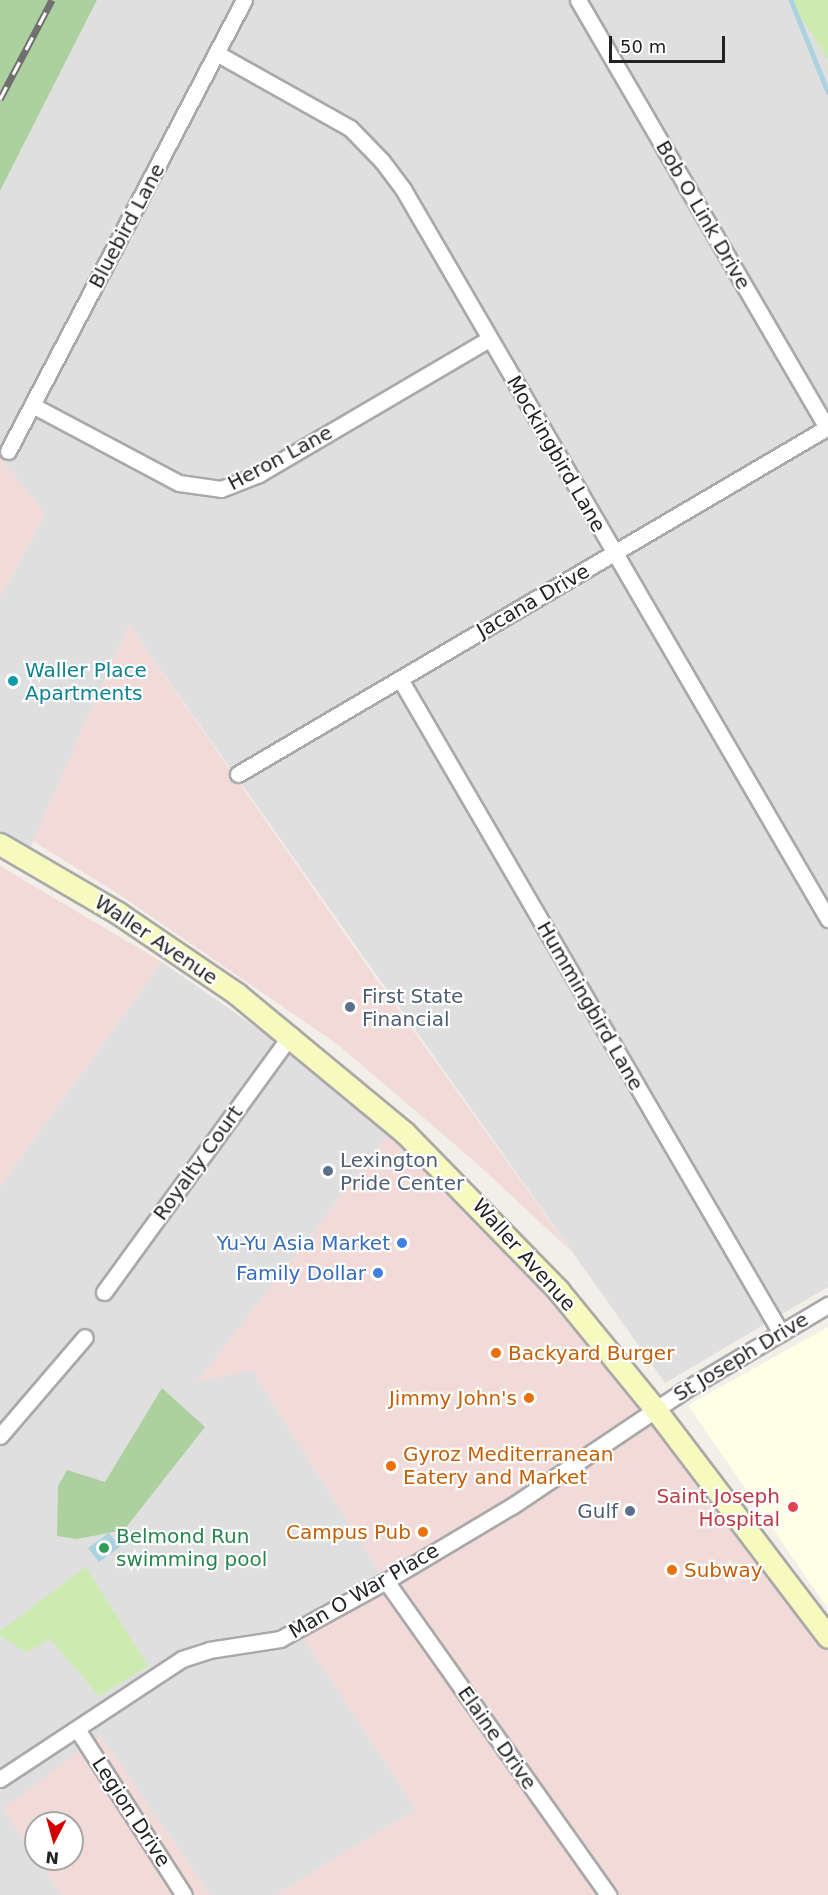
<!DOCTYPE html>
<style>
body{margin:0}
#map{position:relative;width:828px;height:1895px;overflow:hidden;background:#f2efe9;font-family:"DejaVu Sans",sans-serif}
div>[style]{position:absolute}
.residential>*{inset:0;background:#e0dfdf}
.commercial>*{inset:0;background:#f2dad9}
.education>*{inset:0;background:#ffffe5}
.grass>*{inset:0;background:#cdebb0}
.forest>*{inset:0;background:#add19e}
.water>*{inset:0;background:#aad3df}
.stream>*{height:4.5px;margin:-2.25px;padding:0 2.25px;transform-origin:2.25px;border-radius:2.25px;background:#aad3df}
.roads{filter:drop-shadow(2px 0 #a9a9a9) drop-shadow(-2px 0 #a9a9a9) drop-shadow(0 2px #a9a9a9) drop-shadow(0 -2px #a9a9a9)}
.street>*{height:15px;margin:-7.5px;padding:0 7.5px;transform-origin:7.5px;border-radius:7.5px;background:#fff}
.secondary>*{height:21px;margin:-10.5px;padding:0 10.5px;transform-origin:10.5px;border-radius:10.5px;background:#f7fabf}
.rail>*{height:7px;margin-top:-3.5px;transform-origin:0;background:repeating-linear-gradient(90deg,#fff 0 14px,#707070 0 28px);box-sizing:border-box;border-block:2px solid #707070}
.dots>*{width:16px;height:16px;translate:-50% -50%;box-sizing:border-box;border:3px solid #fff;border-radius:50%}
span{translate:-50% -50%;white-space:nowrap;text-align:center;line-height:1.15;-webkit-text-stroke:4.5px #fff;paint-order:stroke}
.street-label{font-size:20px;color:#222}
.culture-label{font-size:20px;color:#0d838f}
.left{translate:0 -50%;text-align:left}
.service-label{font-size:20px;color:#4e5e75}
.right{translate:-100% -50%;text-align:right}
.shop-label{font-size:20px;color:#366cbe}
.food-label{font-size:20px;color:#c56008}
.health-label{font-size:20px;color:#be3a42}
.leisure-label{font-size:20px;color:#27864d}
.north{position:absolute;left:24px;top:1811px;width:60px;height:60px;box-sizing:border-box;background:#fff;border:2px solid #a7a7a7;border-radius:50%;rotate:186deg;font-size:16px;font-weight:700;line-height:24px;text-align:center;color:#222}
.north::after{content:'';display:block;margin:auto;width:21px;height:27px;background:#d40000;clip-path:polygon(50% 0,100% 100%,50% 72%,0 100%)}
.scale{position:absolute;left:609px;top:36px;width:116px;height:27px;box-sizing:border-box;border:3px solid #222;border-top:0;padding-left:8px;font-size:18px;line-height:21px;white-space:nowrap;color:#222;-webkit-text-stroke:4px #fff;paint-order:stroke}
</style>
<div id="map">
<div class="residential">
<i style="clip-path:polygon(97px 0,790px 0,828px 60px,828px 1287px,665px 1383px,129px 625px,26px 858px,0 845px,0 597px,45px 514px,0 458px,0 191px)"></i>
<i style="clip-path:polygon(162px 962px,396px 1125px,198px 1381px,252px 1370px,386px 1581px,299px 1631px,416px 1809px,276px 1895px,210px 1895px,100px 1736px,4px 1809px,62px 1895px,0 1895px,0 1186px)"></i>
</div>
<div class="commercial">
<i style="clip-path:polygon(0 458px,45px 514px,0 597px)"></i>
<i style="clip-path:polygon(129px 625px,370px 970px,572px 1252px,472px 1159px,337px 1044px,120px 895px,33px 841px)"></i>
<i style="clip-path:polygon(0 866px,162px 962px,0 1186px)"></i>
<i style="clip-path:polygon(396px 1125px,655px 1409px,828px 1649px,828px 1895px,276px 1895px,416px 1809px,299px 1631px,384px 1578px,252px 1370px,197px 1382px)"></i>
<i style="clip-path:polygon(100px 1735px,210px 1895px,62px 1895px,38px 1859px,72px 1859px,72px 1823px,36px 1823px,36px 1857px,3px 1809px)"></i>
</div>
<div class="education">
<i style="clip-path:polygon(828px 1327px,828px 1609px,688px 1405px)"></i>
</div>
<div class="grass">
<i style="clip-path:polygon(790px 0,828px 0,828px 60px)"></i>
<i style="clip-path:polygon(86px 1567px,148px 1666px,99px 1696px,50px 1639px,26px 1652px,0 1636px,0 1631px)"></i>
</div>
<div class="forest">
<i style="clip-path:polygon(0 0,97px 0,0 191px)"></i>
<i style="clip-path:polygon(162px 1388px,205px 1427px,124px 1530px,77px 1539px,57px 1536px,58px 1486px,67px 1470px,105px 1482px)"></i>
</div>
<div class="water">
<i style="clip-path:polygon(109px 1533px,120px 1547px,99px 1562px,88px 1548px)"></i>
</div>
<div class="stream">
<i style="left:791px;top:0;width:99px;rotate:68.1deg"></i>
</div>
<div class="roads">
<div class="street">
<i style="left:578px;top:0;width:497px;rotate:59.8deg"></i>
<i style="left:218px;top:54px;width:151px;rotate:29.3deg"></i>
<i style="left:350px;top:128px;width:46px;rotate:45.9deg"></i>
<i style="left:382px;top:161px;width:35px;rotate:53deg"></i>
<i style="left:403px;top:189px;width:845px;rotate:59.79deg"></i>
<i style="left:32px;top:405px;width:166px;rotate:28deg"></i>
<i style="left:179px;top:483px;width:42px;rotate:8.1deg"></i>
<i style="left:221px;top:489px;width:41px;rotate:-21.5deg"></i>
<i style="left:259px;top:474px;width:267px;rotate:-30.4deg"></i>
<i style="left:8px;top:451px;width:509px;rotate:-62.38deg"></i>
<i style="left:400px;top:679px;width:757px;rotate:59.78deg"></i>
<i style="left:238px;top:774px;width:684px;rotate:-30.46deg"></i>
<i style="left:104px;top:1292px;width:318px;rotate:-54deg"></i>
<i style="left:0;top:1436px;width:130px;rotate:-49.4deg"></i>
<i style="left:386px;top:1581px;width:385px;rotate:54.7deg"></i>
<i style="left:77px;top:1729px;width:197px;rotate:57.2deg"></i>
<i style="left:0;top:1779px;width:218px;rotate:-33.4deg"></i>
<i style="left:182px;top:1659px;width:28px;rotate:-18deg"></i>
<i style="left:209px;top:1650px;width:72px;rotate:-8.8deg"></i>
<i style="left:280px;top:1639px;width:121px;rotate:-28.7deg"></i>
<i style="left:386px;top:1581px;width:147px;rotate:-30.8deg"></i>
<i style="left:512px;top:1506px;width:206px;rotate:-33.9deg"></i>
<i style="left:683px;top:1391px;width:169px;rotate:-30.7deg"></i>
</div>
<div class="secondary">
<i style="left:0;top:844px;width:137px;rotate:30.3deg"></i>
<i style="left:118px;top:913px;width:144px;rotate:34.2deg"></i>
<i style="left:237px;top:994px;width:218px;rotate:39.6deg"></i>
<i style="left:405px;top:1133px;width:219px;rotate:45.7deg"></i>
<i style="left:558px;top:1290px;width:154px;rotate:50.8deg"></i>
<i style="left:655px;top:1409px;width:286px;rotate:52.8deg"></i>
</div>
</div>
<div class="rail">
<i style="left:0;top:99px;width:112px;rotate:-62.3deg"></i>
</div>
<div class="dots">
<i style="left:13px;top:681px;background:#0f9aa8"></i>
<i style="left:350px;top:1007px;background:#5c6f8a"></i>
<i style="left:328px;top:1171px;background:#5c6f8a"></i>
<i style="left:402px;top:1243px;background:#3f7fe0"></i>
<i style="left:378px;top:1273px;background:#3f7fe0"></i>
<i style="left:496px;top:1353px;background:#e8710a"></i>
<i style="left:529px;top:1398px;background:#e8710a"></i>
<i style="left:391px;top:1466px;background:#e8710a"></i>
<i style="left:793px;top:1507px;background:#e0444e"></i>
<i style="left:630px;top:1511px;background:#5c6f8a"></i>
<i style="left:423px;top:1532px;background:#e8710a"></i>
<i style="left:104px;top:1548px;background:#2e9e5b"></i>
<i style="left:672px;top:1570px;background:#e8710a"></i>
</div>
<div class="street-label">
<span style="left:703px;top:215px;rotate:60deg">Bob O Link Drive</span>
<span style="left:127px;top:226px;rotate:-62deg">Bluebird Lane</span>
<span style="left:556px;top:454px;rotate:60deg">Mockingbird Lane</span>
<span style="left:280px;top:458px;rotate:-28deg">Heron Lane</span>
<span style="left:533px;top:601px;rotate:-30deg">Jacana Drive</span>
<span style="left:156px;top:940px;rotate:34deg">Waller Avenue</span>
<span style="left:590px;top:1006px;rotate:60deg">Hummingbird Lane</span>
<span style="left:198px;top:1163px;rotate:-54deg">Royalty Court</span>
<span style="left:524px;top:1255px;rotate:48deg">Waller Avenue</span>
<span style="left:741px;top:1357px;rotate:-31deg">St Joseph Drive</span>
<span style="left:364px;top:1591px;rotate:-30deg">Man O War Place</span>
<span style="left:497px;top:1738px;rotate:55deg">Elaine Drive</span>
<span style="left:131px;top:1812px;rotate:57deg">Legion Drive</span>
</div>
<div class="culture-label">
<span class="left" style="left:25px;top:682px">Waller Place<br>Apartments</span>
</div>
<div class="service-label">
<span class="left" style="left:362px;top:1008px">First State<br>Financial</span>
<span class="left" style="left:340px;top:1172px">Lexington<br>Pride Center</span>
<span class="right" style="left:618px;top:1511px">Gulf</span>
</div>
<div class="shop-label">
<span class="right" style="left:390px;top:1243px">Yu-Yu Asia Market</span>
<span class="right" style="left:366px;top:1273px">Family Dollar</span>
</div>
<div class="food-label">
<span class="left" style="left:508px;top:1353px">Backyard Burger</span>
<span class="right" style="left:517px;top:1398px">Jimmy John's</span>
<span class="left" style="left:403px;top:1466px">Gyroz Mediterranean<br>Eatery and Market</span>
<span class="right" style="left:411px;top:1532px">Campus Pub</span>
<span class="left" style="left:684px;top:1570px">Subway</span>
</div>
<div class="health-label">
<span class="right" style="left:780px;top:1508px">Saint Joseph<br>Hospital</span>
</div>
<div class="leisure-label">
<span class="left" style="left:116px;top:1548px">Belmond Run<br>swimming pool</span>
</div>
<div class="north">N</div>
<div class="scale">50 m</div>
</div>
